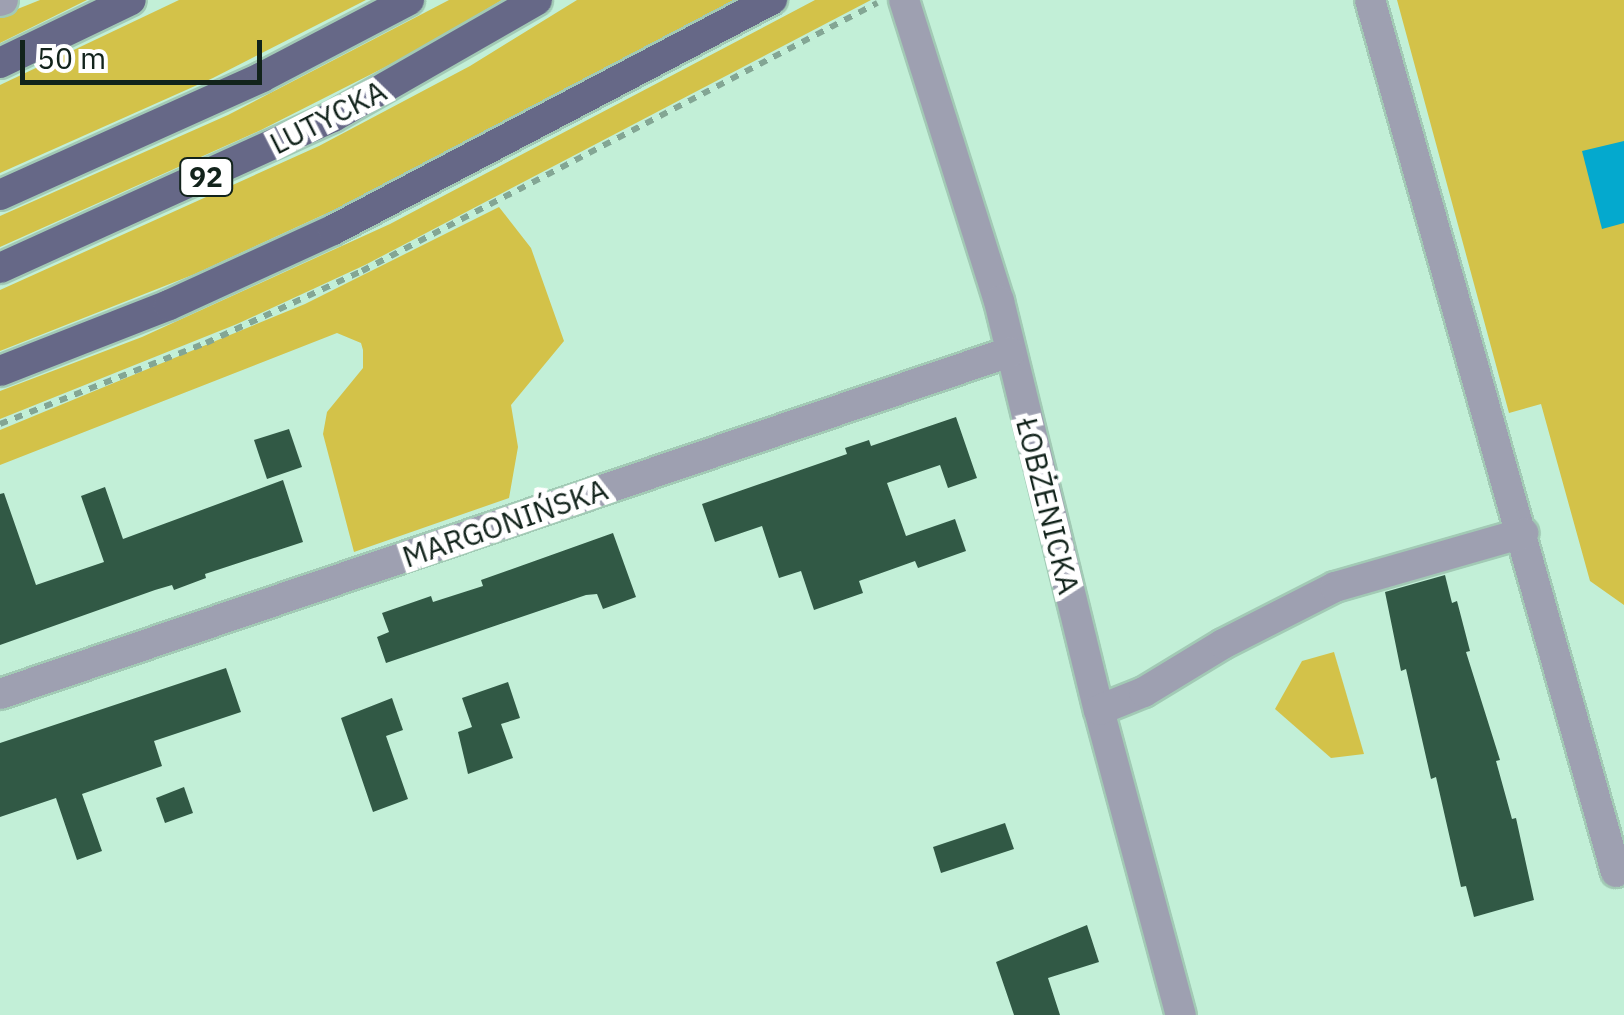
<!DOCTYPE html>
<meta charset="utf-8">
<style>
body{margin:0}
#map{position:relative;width:1624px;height:1015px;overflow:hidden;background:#c2efd7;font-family:"IBM Plex Sans",sans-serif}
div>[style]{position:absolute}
.green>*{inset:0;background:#d3c249}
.water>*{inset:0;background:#04a9ce}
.building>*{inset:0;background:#315945}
.path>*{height:6px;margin-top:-3px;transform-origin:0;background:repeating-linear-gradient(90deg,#83a694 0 8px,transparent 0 16px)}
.roads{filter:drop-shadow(2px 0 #a2cab5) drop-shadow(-2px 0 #a2cab5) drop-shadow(0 2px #a2cab5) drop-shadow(0 -2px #a2cab5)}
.minor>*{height:30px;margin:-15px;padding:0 15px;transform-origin:15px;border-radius:15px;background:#9ea0b1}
.major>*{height:30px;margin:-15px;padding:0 15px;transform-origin:15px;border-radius:15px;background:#666887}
span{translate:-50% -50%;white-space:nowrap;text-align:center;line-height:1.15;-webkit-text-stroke:10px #fff;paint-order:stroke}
.shield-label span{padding:2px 8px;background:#fff;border:2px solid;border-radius:8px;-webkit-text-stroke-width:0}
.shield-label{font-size:28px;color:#12231b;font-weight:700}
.street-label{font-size:30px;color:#12231b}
.scale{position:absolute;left:20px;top:40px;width:242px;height:45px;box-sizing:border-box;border:5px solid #12231b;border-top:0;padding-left:12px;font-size:30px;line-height:35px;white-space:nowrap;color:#12231b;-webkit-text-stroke:8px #fff;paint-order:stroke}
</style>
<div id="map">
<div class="green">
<i style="clip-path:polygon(40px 0,87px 0,0 43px,0 16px)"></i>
<i style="clip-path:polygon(179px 0,366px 0,213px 78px,0 173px,0 85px)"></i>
<i style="clip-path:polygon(449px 0,502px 0,413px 53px,261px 130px,0 247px,0 216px,228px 115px)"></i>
<i style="clip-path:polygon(577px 0,735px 0,347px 204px,195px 274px,0 351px,0 290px,319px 146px,470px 66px)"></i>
<i style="clip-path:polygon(815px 0,871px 0,365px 265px,237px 324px,0 419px,0 391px,142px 337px,390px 224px)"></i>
<i style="clip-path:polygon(1397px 0,1624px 0,1624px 605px,1590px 581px,1541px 404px,1509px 413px)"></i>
<i style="clip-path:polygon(499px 207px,531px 248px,564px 341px,511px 405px,518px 447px,509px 498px,354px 552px,323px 434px,327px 412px,363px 368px,363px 350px,361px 343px,337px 333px,0 465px,0 430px,305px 304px)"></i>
<i style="clip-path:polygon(1334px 652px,1364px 754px,1331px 758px,1275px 709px,1302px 661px)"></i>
</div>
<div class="water">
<i style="clip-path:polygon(1624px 141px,1624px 223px,1602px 229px,1582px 151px)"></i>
</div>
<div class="building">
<i style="clip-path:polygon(956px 417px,977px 478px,948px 488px,940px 465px,887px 483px,906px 536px,955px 519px,966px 551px,918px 568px,915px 561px,859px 581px,863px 593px,814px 610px,801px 571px,779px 578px,762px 526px,715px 542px,702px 504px,847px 454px,845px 448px,869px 440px,871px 446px)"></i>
<i style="clip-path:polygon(289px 429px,302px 467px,267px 479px,254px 440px)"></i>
<i style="clip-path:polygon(283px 480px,303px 542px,205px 574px,206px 578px,174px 590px,172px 585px,155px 590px,0 645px,0 494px,4px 493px,36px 585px,104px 562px,81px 496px,105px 487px,123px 539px)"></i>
<i style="clip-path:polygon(613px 533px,636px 597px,603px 609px,597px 594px,586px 595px,386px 663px,377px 637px,389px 632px,382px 613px,431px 596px,433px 602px,483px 586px,481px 580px)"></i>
<i style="clip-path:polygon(1445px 575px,1452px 603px,1457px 601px,1470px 651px,1466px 652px,1500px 760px,1496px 761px,1512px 819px,1516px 818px,1534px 900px,1474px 917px,1466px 886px,1461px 887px,1436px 777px,1431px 779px,1406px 669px,1401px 671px,1385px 592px)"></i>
<i style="clip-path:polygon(226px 668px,241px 712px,154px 741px,162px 766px,82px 794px,102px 851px,77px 860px,56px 798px,0 817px,0 743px)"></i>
<i style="clip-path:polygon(508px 682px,520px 718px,501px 724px,513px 758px,468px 774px,458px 732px,472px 727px,462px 698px)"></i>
<i style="clip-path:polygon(392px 698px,403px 730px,386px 736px,408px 799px,373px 812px,341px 718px)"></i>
<i style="clip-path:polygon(184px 787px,193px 813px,165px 823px,156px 798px)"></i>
<i style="clip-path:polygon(1005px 823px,1014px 849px,941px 873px,933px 847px)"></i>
<i style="clip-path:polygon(1087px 925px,1099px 962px,1048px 978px,1060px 1015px,1014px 1015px,996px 962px)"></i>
</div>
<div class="path">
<i style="left:0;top:424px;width:221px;rotate:-21.5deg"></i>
<i style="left:206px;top:343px;width:172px;rotate:-24.8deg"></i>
<i style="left:362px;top:271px;width:581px;rotate:-27.49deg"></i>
</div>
<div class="roads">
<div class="minor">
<i style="left:904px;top:0;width:316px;rotate:72.5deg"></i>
<i style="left:999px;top:301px;width:421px;rotate:76.3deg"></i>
<i style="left:1099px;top:710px;width:316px;rotate:75deg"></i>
<i style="left:1370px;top:0;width:906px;rotate:74.25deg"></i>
<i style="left:0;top:1px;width:3px;rotate:-18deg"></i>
<i style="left:0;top:694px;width:1066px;rotate:-18.71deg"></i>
<i style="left:1099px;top:710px;width:48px;rotate:-21.8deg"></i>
<i style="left:1144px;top:692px;width:92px;rotate:-31.3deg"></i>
<i style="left:1223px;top:644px;width:126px;rotate:-27deg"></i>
<i style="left:1335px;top:587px;width:196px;rotate:-16deg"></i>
</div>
<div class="major">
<i style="left:0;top:63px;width:145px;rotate:-25.7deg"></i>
<i style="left:0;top:195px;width:287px;rotate:-24.2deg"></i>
<i style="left:262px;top:77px;width:166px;rotate:-27.6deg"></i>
<i style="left:0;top:268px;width:366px;rotate:-24.4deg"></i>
<i style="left:333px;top:117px;width:235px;rotate:-29.8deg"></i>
<i style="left:0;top:371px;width:181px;rotate:-21.3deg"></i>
<i style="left:169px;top:305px;width:180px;rotate:-24.6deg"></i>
<i style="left:333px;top:230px;width:496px;rotate:-27.7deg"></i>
</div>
</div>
<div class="shield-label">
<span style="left:206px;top:177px">92</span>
</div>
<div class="street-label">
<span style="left:328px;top:117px;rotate:-27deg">LUTYCKA</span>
<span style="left:1048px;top:506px;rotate:76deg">ŁOBŻENICKA</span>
<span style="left:505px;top:523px;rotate:-19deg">MARGONIŃSKA</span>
</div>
<div class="scale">50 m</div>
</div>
